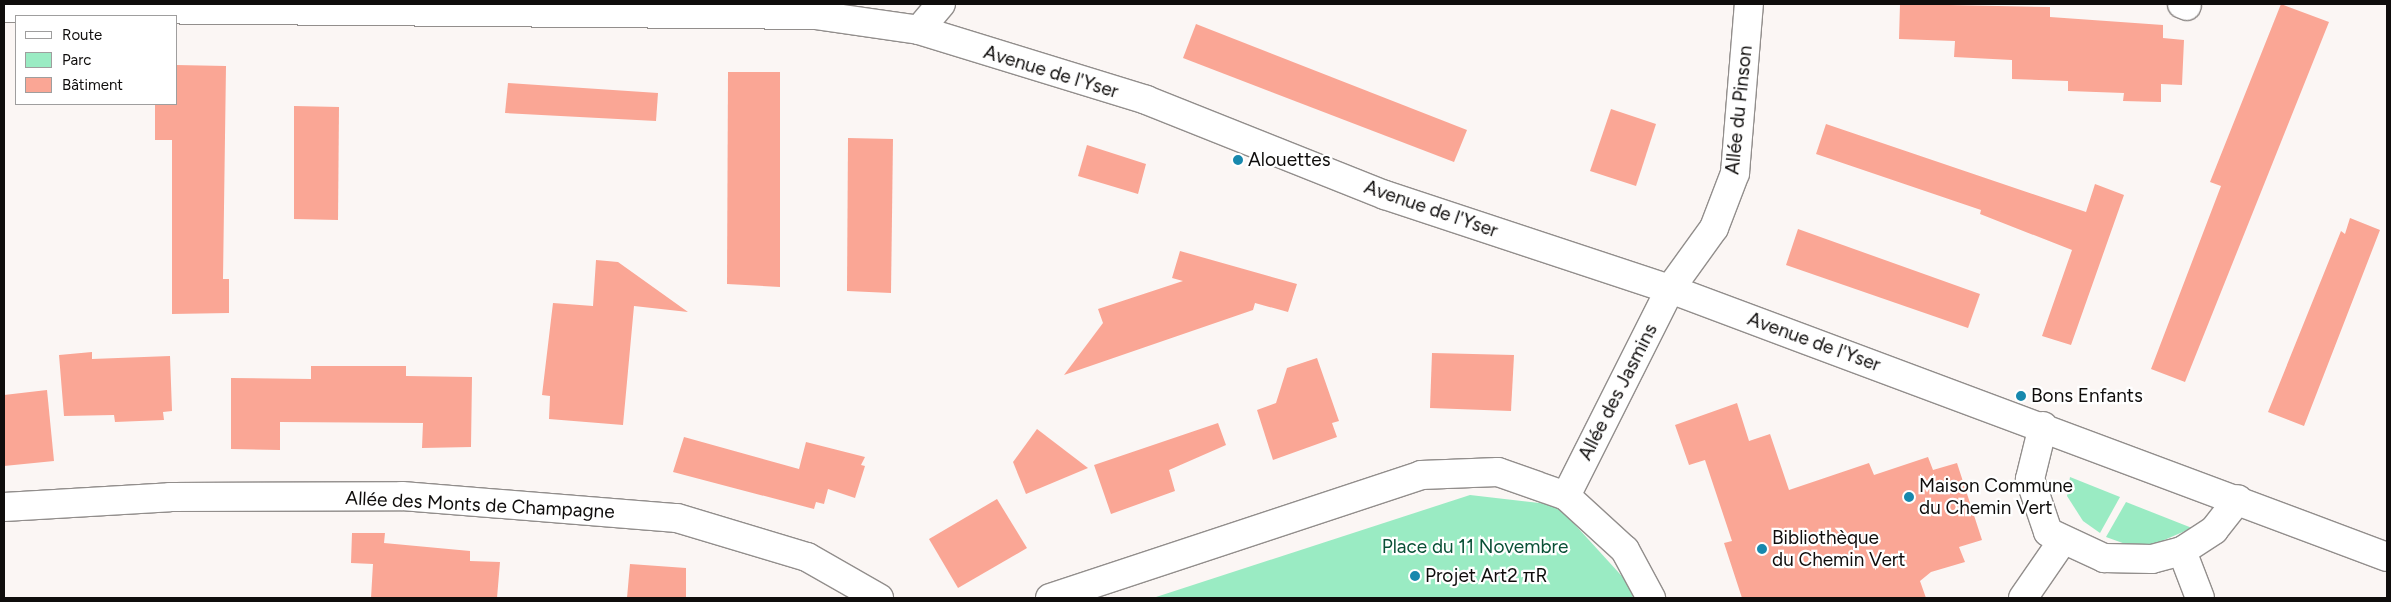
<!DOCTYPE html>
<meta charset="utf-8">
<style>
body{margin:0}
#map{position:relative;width:2391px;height:602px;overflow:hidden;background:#fbf6f4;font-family:Figtree,sans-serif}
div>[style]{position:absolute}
.green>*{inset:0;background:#9aebc3}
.building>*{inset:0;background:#faa695}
.roads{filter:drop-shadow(1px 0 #928e8c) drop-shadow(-1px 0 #928e8c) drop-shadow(0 1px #928e8c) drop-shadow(0 -1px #928e8c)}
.minor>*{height:28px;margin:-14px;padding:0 14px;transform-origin:14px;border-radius:14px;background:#fff}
.dots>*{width:14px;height:14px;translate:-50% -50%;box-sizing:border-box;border:2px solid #fff;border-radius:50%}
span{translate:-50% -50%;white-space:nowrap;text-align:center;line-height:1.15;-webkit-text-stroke:4.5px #fff;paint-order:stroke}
.street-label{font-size:19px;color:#0f0d0c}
.poi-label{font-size:19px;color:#0f0d0c}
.left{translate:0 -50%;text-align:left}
.park-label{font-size:19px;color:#095036}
.frame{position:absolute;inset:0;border:5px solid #0f0d0c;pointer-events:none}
.legend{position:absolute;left:15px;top:15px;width:162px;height:90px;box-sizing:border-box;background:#fff;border:1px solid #9f9e9e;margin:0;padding:6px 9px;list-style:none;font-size:15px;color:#0f0d0c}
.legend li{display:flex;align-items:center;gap:10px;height:25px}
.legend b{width:25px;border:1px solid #9f9e9e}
</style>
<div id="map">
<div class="green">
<i style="clip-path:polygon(2070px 477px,2120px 497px,2100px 533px,2083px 521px,2067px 496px)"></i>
<i style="clip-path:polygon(1470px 495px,1557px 505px,1630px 585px,1633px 598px,1153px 598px)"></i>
<i style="clip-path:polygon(2126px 502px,2192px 528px,2155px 544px,2131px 546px,2106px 537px)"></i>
</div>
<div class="building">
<i style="clip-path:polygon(1900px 4px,2050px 7px,2050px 17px,2163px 25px,2163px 38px,2184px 40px,2182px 85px,2161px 84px,2161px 102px,2123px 101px,2124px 93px,2068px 91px,2068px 81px,2012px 79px,2012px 60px,1954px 57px,1955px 41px,1899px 39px)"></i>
<i style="clip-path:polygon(2281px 4px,2329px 22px,2185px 382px,2151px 369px,2221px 186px,2210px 182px)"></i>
<i style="clip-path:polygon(1196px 24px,1467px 130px,1454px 162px,1183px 58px)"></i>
<i style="clip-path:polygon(176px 65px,226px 66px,223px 279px,229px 279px,229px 313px,172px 314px,172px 140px,155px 140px,155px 104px,176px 104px)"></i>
<i style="clip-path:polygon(728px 72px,780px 72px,780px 287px,727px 284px)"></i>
<i style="clip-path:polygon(508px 83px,658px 93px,656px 121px,505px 113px)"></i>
<i style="clip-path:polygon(294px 106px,339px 107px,338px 220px,294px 219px)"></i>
<i style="clip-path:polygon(1611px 109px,1656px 124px,1636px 186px,1590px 171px)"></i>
<i style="clip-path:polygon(1826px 124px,2086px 212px,2095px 184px,2124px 195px,2071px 345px,2042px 336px,2072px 250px,1980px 214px,1981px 210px,1816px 154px)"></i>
<i style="clip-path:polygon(848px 138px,893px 139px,891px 293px,847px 291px)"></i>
<i style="clip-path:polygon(1087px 145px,1146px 164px,1138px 194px,1078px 176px)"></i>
<i style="clip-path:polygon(2350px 218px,2380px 230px,2304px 426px,2268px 412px,2341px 231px,2345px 234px)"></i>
<i style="clip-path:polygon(1798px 229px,1980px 294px,1968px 328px,1786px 265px)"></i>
<i style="clip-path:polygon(1180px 251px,1297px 284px,1288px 312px,1255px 303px,1253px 310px,1064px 375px,1103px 323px,1098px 309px,1183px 281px,1172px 278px)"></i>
<i style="clip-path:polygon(596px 260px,618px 262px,688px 312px,634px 306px,623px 425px,549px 419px,550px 396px,542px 395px,553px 303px,593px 306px)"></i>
<i style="clip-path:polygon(92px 352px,92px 359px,170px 356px,172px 411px,163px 412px,164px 420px,115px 422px,114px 415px,64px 416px,59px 355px)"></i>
<i style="clip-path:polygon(1432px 353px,1514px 355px,1511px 411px,1430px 408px)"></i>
<i style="clip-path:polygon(1317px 358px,1339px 421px,1332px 423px,1337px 437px,1273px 460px,1257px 410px,1276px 403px,1287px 368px)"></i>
<i style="clip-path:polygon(311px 366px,406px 366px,406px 376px,472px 377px,471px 447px,422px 448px,423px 423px,280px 422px,280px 450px,231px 449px,231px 378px,311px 379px)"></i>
<i style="clip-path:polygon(47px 390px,54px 461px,4px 466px,4px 395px)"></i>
<i style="clip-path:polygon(1737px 403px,1749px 441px,1770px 434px,1789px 490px,1869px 463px,1874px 475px,1928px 457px,1933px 470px,1957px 463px,1982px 540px,1959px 547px,1965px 562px,1931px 572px,1920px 581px,1926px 598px,1742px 598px,1724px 543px,1732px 541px,1705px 460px,1689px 465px,1675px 425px)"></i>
<i style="clip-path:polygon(1218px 423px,1226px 445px,1169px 470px,1175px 491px,1111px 514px,1094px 465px)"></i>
<i style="clip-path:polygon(1037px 429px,1088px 468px,1026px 494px,1013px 462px)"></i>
<i style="clip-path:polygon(684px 437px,799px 469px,806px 442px,865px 457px,861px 465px,865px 466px,855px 498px,828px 489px,824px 504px,816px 502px,814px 509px,673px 472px)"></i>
<i style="clip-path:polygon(997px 499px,1027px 548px,958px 588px,929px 539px)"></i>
<i style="clip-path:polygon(352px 533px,385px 533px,384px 543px,470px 551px,470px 561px,500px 562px,497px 598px,371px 598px,373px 564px,351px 563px)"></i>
<i style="clip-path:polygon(630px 564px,686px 568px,686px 598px,627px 598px)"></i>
</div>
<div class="roads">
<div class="minor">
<i style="left:2182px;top:4px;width:5px;rotate:22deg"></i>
<i style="left:4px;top:8px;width:811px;rotate:0.49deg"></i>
<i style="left:815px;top:15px;width:105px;rotate:8.2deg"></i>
<i style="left:919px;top:30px;width:238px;rotate:17.1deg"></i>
<i style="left:1146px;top:100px;width:257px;rotate:21.7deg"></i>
<i style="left:1385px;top:195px;width:300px;rotate:18.3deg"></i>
<i style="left:1670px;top:289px;width:765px;rotate:20.49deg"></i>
<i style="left:919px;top:30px;width:34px;rotate:-50deg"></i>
<i style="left:2043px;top:426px;width:55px;rotate:103.8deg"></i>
<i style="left:2030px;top:479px;width:56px;rotate:71.2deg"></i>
<i style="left:2048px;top:532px;width:62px;rotate:24.9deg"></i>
<i style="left:2104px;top:558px;width:48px;rotate:1.2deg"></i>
<i style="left:2152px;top:559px;width:31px;rotate:-15deg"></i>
<i style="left:2182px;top:551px;width:38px;rotate:-33deg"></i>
<i style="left:2214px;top:530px;width:39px;rotate:-52deg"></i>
<i style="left:1566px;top:496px;width:232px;rotate:-63.3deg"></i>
<i style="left:1670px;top:289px;width:75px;rotate:-54.2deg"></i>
<i style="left:1714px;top:228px;width:59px;rotate:-69.1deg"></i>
<i style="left:1735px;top:173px;width:170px;rotate:-85.3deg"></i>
<i style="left:4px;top:507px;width:166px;rotate:-3.4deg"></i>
<i style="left:170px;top:497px;width:232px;rotate:-0.2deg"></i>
<i style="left:402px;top:496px;width:276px;rotate:4.6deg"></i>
<i style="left:677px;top:518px;width:136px;rotate:16.7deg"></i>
<i style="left:807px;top:557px;width:83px;rotate:29.7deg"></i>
<i style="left:2182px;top:551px;width:50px;rotate:69deg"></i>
<i style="left:1050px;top:598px;width:391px;rotate:-18.3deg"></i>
<i style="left:1421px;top:475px;width:77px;rotate:-2.2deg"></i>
<i style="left:1498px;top:472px;width:72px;rotate:19.4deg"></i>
<i style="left:1566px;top:496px;width:80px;rotate:42.5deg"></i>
<i style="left:1625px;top:550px;width:55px;rotate:61.6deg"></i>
<i style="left:2023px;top:598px;width:70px;rotate:-55.4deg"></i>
</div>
</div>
<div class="dots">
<i style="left:1238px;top:160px;background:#1788ad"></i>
<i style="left:2021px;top:396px;background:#1788ad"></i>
<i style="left:1909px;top:497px;background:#1788ad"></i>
<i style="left:1762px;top:549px;background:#1788ad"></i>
<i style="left:1415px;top:576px;background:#1788ad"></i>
</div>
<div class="street-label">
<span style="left:1051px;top:72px;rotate:17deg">Avenue de l'Yser</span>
<span style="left:1739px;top:110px;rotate:-84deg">Allée du Pinson</span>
<span style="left:1431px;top:209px;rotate:19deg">Avenue de l'Yser</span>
<span style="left:1814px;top:342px;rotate:20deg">Avenue de l'Yser</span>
<span style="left:1618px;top:392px;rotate:-63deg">Allée des Jasmins</span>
<span style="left:480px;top:505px;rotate:3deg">Allée des Monts de Champagne</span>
</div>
<div class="poi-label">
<span class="left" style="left:1248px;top:160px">Alouettes</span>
<span class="left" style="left:2031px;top:396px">Bons Enfants</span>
<span class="left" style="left:1919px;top:497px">Maison Commune<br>du Chemin Vert</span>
<span class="left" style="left:1772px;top:549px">Bibliothèque<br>du Chemin Vert</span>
<span class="left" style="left:1425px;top:576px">Projet Art2 πR</span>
</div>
<div class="park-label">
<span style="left:1475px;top:547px">Place du 11 Novembre</span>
</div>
<div class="frame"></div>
<ul class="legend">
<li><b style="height:6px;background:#fff"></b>Route</li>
<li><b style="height:14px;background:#9aebc3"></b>Parc</li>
<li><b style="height:14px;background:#faa695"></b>Bâtiment</li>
</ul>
</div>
